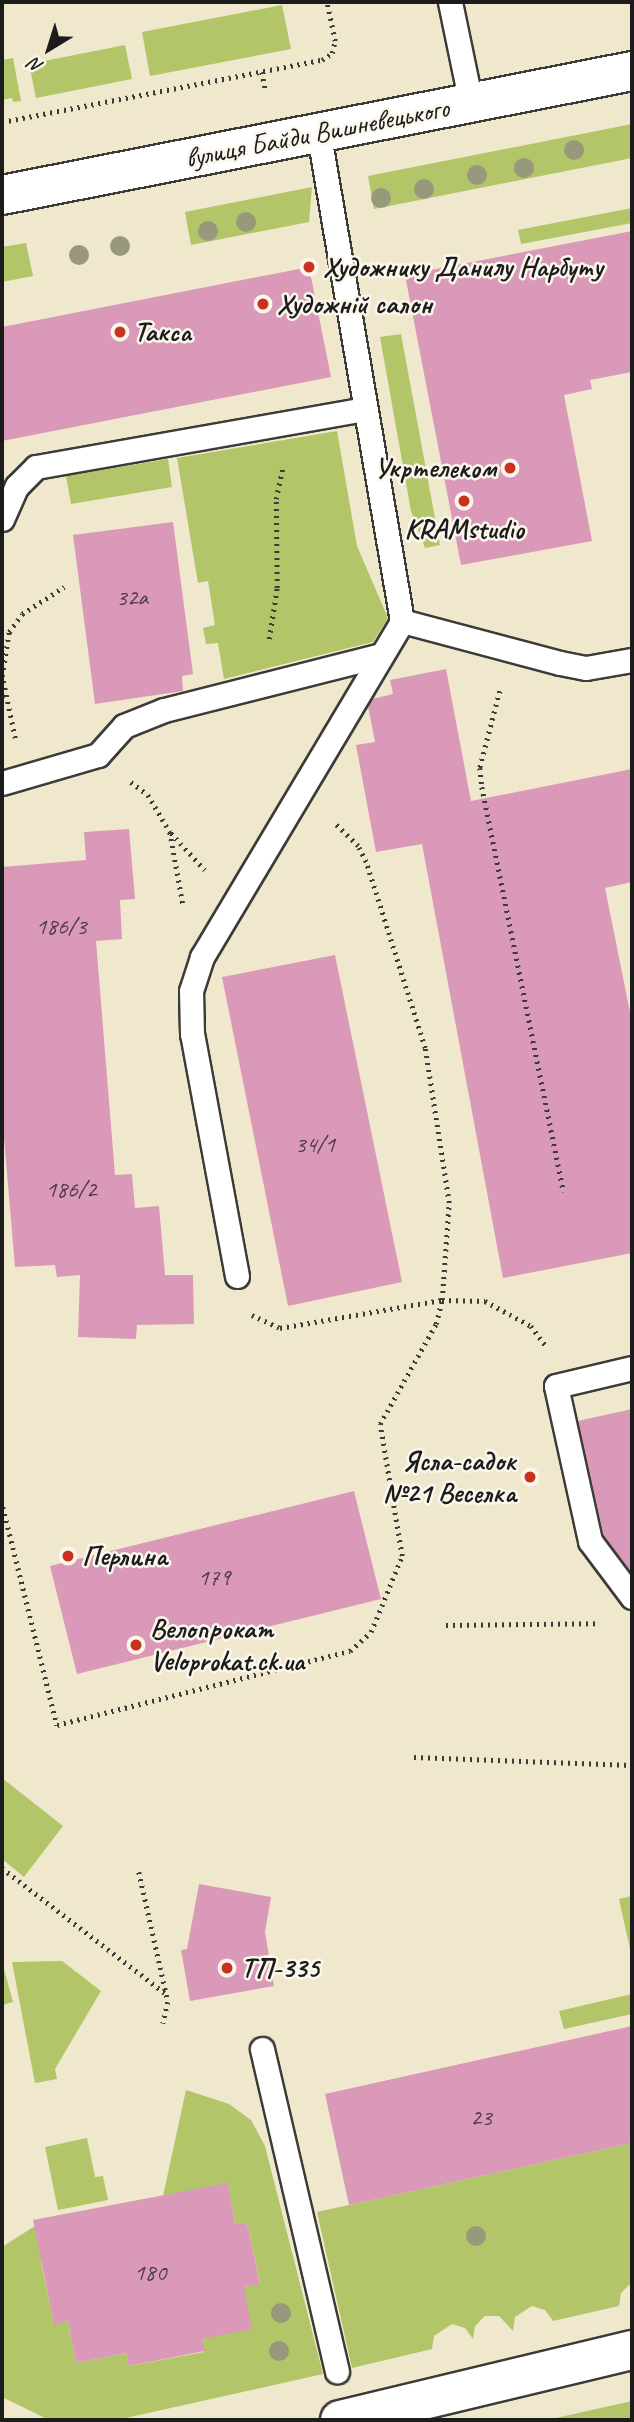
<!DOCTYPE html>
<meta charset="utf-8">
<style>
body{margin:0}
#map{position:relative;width:634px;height:2422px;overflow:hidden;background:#f0e8cd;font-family:Caveat,sans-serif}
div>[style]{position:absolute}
.green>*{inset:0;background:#b2c569}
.building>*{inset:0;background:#da99b8}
.path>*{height:4.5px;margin-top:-2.25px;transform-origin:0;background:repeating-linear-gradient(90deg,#3c3b37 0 2px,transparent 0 7px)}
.roads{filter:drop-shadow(2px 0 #3c3b37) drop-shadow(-2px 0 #3c3b37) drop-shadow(0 2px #3c3b37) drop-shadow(0 -2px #3c3b37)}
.lane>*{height:23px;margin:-11.5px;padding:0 11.5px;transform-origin:11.5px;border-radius:11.5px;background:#fff}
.street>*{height:38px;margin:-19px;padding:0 19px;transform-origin:19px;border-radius:19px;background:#fff}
.secondary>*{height:38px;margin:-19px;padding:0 19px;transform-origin:19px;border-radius:19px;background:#fff}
.trees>*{width:20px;height:20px;margin:-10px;border-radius:50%;background:#98987a}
.dots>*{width:19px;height:19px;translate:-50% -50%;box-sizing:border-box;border:4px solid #fbf7ec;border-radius:50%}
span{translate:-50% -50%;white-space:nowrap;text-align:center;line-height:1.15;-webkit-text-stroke:5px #fbf7ec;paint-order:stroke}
.number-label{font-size:24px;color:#4c3b43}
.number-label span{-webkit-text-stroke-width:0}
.street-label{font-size:28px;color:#1c1c1c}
.poi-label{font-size:28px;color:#1c1c1c;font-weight:700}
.left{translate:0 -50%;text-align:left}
.right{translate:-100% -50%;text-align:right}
.frame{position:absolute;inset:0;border:4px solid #1c1c1c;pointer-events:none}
.north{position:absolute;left:14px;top:14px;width:70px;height:70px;-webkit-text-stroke:5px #fbf7ec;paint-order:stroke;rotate:218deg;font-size:19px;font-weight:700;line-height:28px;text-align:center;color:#1c1c1c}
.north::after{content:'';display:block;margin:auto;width:24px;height:32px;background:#1c1c1c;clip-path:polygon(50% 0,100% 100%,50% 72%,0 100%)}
</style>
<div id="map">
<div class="green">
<i style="clip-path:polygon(282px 5px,291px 49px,150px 76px,142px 32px)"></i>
<i style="clip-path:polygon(125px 45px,132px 79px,36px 98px,29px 64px)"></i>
<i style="clip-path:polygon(13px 58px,21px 101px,13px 102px,12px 98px,2px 100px,2px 60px)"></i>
<i style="clip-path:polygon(632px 124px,632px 158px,374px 209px,368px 176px)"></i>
<i style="clip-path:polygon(312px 187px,309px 222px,191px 245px,185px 212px)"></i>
<i style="clip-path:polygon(632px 208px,632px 223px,521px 244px,518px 230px)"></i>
<i style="clip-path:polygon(26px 243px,33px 276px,2px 282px,2px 247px)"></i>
<i style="clip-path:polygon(401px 334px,440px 545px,425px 548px,411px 511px,380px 337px)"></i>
<i style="clip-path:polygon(337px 431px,357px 546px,388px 618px,373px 642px,224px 679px,218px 643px,206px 644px,203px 628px,215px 625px,208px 581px,198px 583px,177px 458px)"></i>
<i style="clip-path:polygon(168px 459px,172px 487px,71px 504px,66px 476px)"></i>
<i style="clip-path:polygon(2px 1778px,63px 1826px,24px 1877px,2px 1859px)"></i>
<i style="clip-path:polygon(632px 1896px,632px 1949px,630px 1949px,619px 1899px)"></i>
<i style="clip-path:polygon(62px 1961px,101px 1991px,55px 2069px,57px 2079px,35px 2083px,12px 1962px)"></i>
<i style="clip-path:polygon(2px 1962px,13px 2002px,2px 2005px)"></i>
<i style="clip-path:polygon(632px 1994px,632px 2014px,564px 2029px,559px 2011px)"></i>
<i style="clip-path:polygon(186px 2090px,229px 2104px,251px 2120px,265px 2146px,323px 2374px,117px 2420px,49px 2420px,2px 2397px,2px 2247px,49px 2217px,41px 2262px,54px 2324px,68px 2321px,76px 2363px,126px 2353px,129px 2366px,204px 2352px,202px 2339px,244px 2287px,260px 2283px,247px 2223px,235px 2224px,228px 2184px,163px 2196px)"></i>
<i style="clip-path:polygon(87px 2138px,95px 2177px,103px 2176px,108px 2200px,58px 2210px,45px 2147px)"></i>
<i style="clip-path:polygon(632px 2143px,632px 2282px,621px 2293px,619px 2306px,553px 2321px,545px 2310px,532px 2306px,515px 2317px,513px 2331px,499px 2316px,485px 2316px,475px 2326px,473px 2339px,465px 2328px,452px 2324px,434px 2336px,432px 2349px,352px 2368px,317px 2212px)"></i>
<i style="clip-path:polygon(632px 2401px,632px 2420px,547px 2420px)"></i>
</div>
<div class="building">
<i style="clip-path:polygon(632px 231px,632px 372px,590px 380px,592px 389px,564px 395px,592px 541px,461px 565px,405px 275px)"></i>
<i style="clip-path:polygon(309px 267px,331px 377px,2px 441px,2px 327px)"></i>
<i style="clip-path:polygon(173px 522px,193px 674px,182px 676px,183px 691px,95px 704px,73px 535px)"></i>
<i style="clip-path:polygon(446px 669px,471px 801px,632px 769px,632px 882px,605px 888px,632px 1022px,632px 1253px,503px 1278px,422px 844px,376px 852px,356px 745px,375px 742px,368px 706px,372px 699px,393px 694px,390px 680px)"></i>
<i style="clip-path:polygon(129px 829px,135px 899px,120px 900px,122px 939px,96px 941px,115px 1175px,132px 1174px,135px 1208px,159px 1206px,165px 1275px,193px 1275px,194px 1324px,137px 1325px,136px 1339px,78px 1337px,80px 1275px,57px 1277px,55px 1265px,15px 1267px,2px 1114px,2px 867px,86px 860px,84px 832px)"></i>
<i style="clip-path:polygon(335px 955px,402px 1282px,288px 1306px,222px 977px)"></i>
<i style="clip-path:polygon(632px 1409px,632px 1573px,604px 1537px,578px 1421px)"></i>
<i style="clip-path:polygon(354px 1491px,381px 1599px,77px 1674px,50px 1566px)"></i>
<i style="clip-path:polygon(199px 1884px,271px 1897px,265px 1932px,274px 1986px,190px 2001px,181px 1950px,187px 1949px)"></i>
<i style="clip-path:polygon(632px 2026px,632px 2143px,349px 2205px,325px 2094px)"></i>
<i style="clip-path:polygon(228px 2183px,235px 2224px,247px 2223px,260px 2284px,244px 2287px,252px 2329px,202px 2339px,205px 2351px,129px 2366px,126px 2353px,76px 2363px,68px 2321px,54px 2325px,33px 2220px)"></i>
</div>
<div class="path">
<i style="left:262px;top:72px;width:20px;rotate:79deg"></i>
<i style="left:2px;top:122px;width:326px;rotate:-11deg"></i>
<i style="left:322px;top:60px;width:12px;rotate:-35deg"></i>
<i style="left:332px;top:53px;width:12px;rotate:-76deg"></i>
<i style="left:335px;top:41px;width:40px;rotate:-102deg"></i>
<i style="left:269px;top:639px;width:52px;rotate:-81.1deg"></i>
<i style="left:277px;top:588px;width:89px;rotate:-90.6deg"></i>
<i style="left:276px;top:499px;width:33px;rotate:-78deg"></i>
<i style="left:500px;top:691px;width:80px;rotate:104.6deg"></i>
<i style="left:480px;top:768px;width:19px;rotate:84deg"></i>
<i style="left:482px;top:787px;width:413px;rotate:78.6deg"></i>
<i style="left:15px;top:738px;width:63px;rotate:-101.8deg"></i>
<i style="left:2px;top:676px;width:45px;rotate:-81deg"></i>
<i style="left:9px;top:632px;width:22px;rotate:-54deg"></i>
<i style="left:22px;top:614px;width:50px;rotate:-32.7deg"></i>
<i style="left:131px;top:782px;width:21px;rotate:37deg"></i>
<i style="left:148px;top:795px;width:43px;rotate:59.3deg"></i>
<i style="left:170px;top:832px;width:73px;rotate:79.8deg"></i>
<i style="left:171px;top:833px;width:50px;rotate:47.4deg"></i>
<i style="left:252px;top:1315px;width:31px;rotate:25deg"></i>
<i style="left:280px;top:1328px;width:164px;rotate:-9.8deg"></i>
<i style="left:442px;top:1300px;width:97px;rotate:-85.9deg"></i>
<i style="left:449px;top:1203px;width:157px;rotate:-98.8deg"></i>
<i style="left:425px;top:1048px;width:195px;rotate:-107.6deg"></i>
<i style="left:366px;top:862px;width:18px;rotate:-117deg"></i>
<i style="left:358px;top:846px;width:35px;rotate:-136deg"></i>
<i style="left:3px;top:1507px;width:225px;rotate:76.1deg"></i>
<i style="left:57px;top:1725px;width:302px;rotate:-14.2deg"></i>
<i style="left:350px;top:1651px;width:28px;rotate:-42deg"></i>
<i style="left:371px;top:1632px;width:82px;rotate:-67.8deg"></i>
<i style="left:402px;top:1556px;width:134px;rotate:-99.5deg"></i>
<i style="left:380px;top:1424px;width:115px;rotate:-60.8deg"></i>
<i style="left:436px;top:1324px;width:25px;rotate:-76deg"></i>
<i style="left:442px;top:1300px;width:43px;rotate:1.3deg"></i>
<i style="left:485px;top:1301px;width:52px;rotate:28.5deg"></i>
<i style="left:531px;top:1326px;width:25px;rotate:53deg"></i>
<i style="left:446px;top:1625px;width:153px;rotate:-0.7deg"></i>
<i style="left:414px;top:1757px;width:218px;rotate:2.1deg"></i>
<i style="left:2px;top:1868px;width:205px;rotate:37.5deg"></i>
<i style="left:139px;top:1872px;width:133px;rotate:77.4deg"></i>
<i style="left:168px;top:2002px;width:22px;rotate:103deg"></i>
</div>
<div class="roads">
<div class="lane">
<i style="left:450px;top:2px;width:103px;rotate:78.3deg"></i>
<i style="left:2px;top:519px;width:36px;rotate:-66deg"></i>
<i style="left:17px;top:486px;width:27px;rotate:-45deg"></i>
<i style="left:36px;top:467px;width:334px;rotate:-10deg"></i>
<i style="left:402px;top:621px;width:163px;rotate:14.9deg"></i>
<i style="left:560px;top:663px;width:26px;rotate:11deg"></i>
<i style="left:586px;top:668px;width:47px;rotate:-9.9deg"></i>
<i style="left:2px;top:783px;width:100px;rotate:-16.3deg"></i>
<i style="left:98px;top:755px;width:39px;rotate:-48deg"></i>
<i style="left:124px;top:726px;width:43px;rotate:-21.8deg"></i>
<i style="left:164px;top:710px;width:224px;rotate:-14.2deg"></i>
<i style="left:237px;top:1276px;width:246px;rotate:-100.5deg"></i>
<i style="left:192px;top:1034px;width:43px;rotate:-91.3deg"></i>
<i style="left:191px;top:991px;width:36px;rotate:-72deg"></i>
<i style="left:202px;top:957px;width:391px;rotate:-59.2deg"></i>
<i style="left:402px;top:621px;width:495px;rotate:-99.7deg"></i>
<i style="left:632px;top:1368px;width:78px;rotate:166.7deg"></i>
<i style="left:556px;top:1386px;width:159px;rotate:77.6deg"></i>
<i style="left:590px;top:1541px;width:70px;rotate:53.1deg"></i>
<i style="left:262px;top:2049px;width:331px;rotate:76.9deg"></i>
</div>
<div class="street">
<i style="left:340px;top:2420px;width:300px;rotate:-13.5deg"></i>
</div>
<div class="secondary">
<i style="left:2px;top:195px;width:642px;rotate:-11.13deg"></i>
</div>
</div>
<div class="trees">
<i style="left:574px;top:150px"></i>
<i style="left:524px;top:168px"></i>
<i style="left:477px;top:175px"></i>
<i style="left:424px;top:189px"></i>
<i style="left:381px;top:198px"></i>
<i style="left:246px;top:222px"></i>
<i style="left:208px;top:231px"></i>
<i style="left:120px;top:246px"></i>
<i style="left:79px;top:255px"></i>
<i style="left:476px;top:2236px"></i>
<i style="left:281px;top:2313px"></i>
<i style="left:279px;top:2351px"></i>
</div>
<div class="dots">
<i style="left:309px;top:267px;background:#c8321e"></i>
<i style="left:263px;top:304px;background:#c8321e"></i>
<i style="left:120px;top:332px;background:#c8321e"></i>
<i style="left:510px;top:468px;background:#c8321e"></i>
<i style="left:464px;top:501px;background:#c8321e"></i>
<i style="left:530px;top:1477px;background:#c8321e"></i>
<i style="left:68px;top:1556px;background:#c8321e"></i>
<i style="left:136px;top:1645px;background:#c8321e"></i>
<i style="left:227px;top:1968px;background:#c8321e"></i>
</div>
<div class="number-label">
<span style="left:132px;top:598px">32а</span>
<span style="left:61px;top:927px">186/3</span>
<span style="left:315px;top:1145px">34/1</span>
<span style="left:71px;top:1190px">186/2</span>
<span style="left:214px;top:1578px">179</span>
<span style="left:481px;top:2118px">23</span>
<span style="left:150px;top:2273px">180</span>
</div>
<div class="street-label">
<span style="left:317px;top:133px;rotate:-11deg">вулиця Байди Вишневецького</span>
</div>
<div class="poi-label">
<span class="left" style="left:323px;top:267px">Художнику Данилу Нарбуту</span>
<span class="left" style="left:277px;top:304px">Художній салон</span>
<span class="left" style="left:134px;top:332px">Такса</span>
<span class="right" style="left:496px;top:468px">Укртелеком</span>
<span style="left:464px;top:529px">KRAMstudio</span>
<span class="right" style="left:516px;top:1477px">Ясла-садок<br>№21 Веселка</span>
<span class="left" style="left:82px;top:1556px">Перлина</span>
<span class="left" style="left:150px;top:1645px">Велопрокат<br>Veloprokat.ck.ua</span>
<span class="left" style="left:241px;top:1968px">ТП-335</span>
</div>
<div class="frame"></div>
<div class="north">N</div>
</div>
